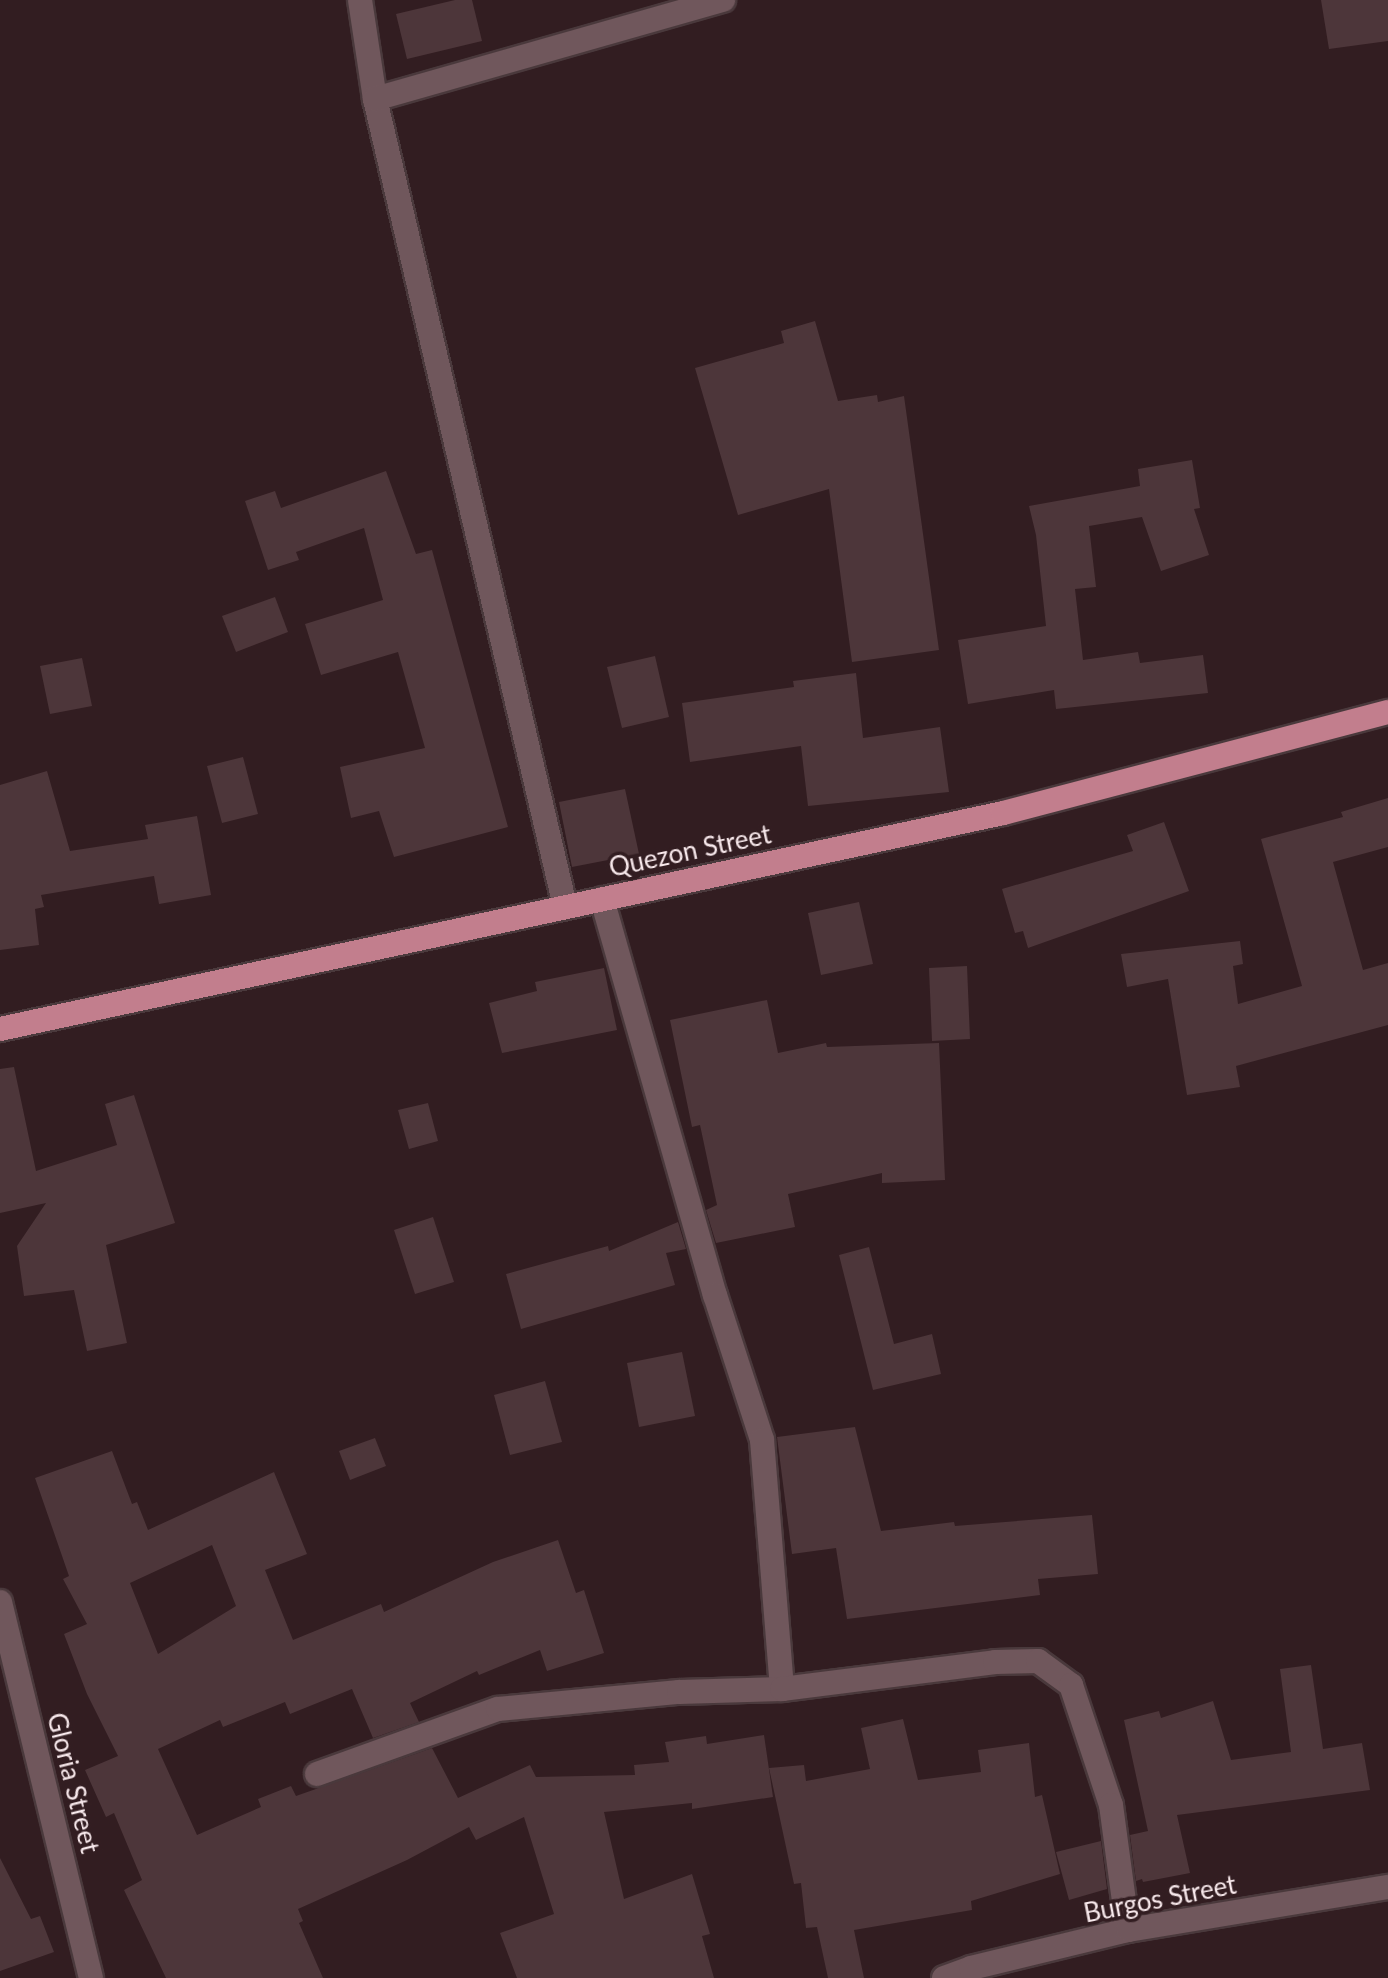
<!DOCTYPE html>
<style>
body{margin:0}
#map{position:relative;width:1388px;height:1978px;overflow:hidden;background:#321d21;font-family:Lato,sans-serif}
div>[style]{position:absolute}
.building>*{inset:0;background:#4d363a}
.roads{filter:drop-shadow(2px 0 #4a393c) drop-shadow(-2px 0 #4a393c) drop-shadow(0 2px #4a393c) drop-shadow(0 -2px #4a393c)}
.minor>*{height:24px;margin:-12px;padding:0 12px;transform-origin:12px;border-radius:12px;background:#70575c}
.major>*{height:24px;margin:-12px;padding:0 12px;transform-origin:12px;border-radius:12px;background:#c27e8d}
span{translate:-50% -50%;white-space:nowrap;text-align:center;line-height:1.15;-webkit-text-stroke:7px #321d21;paint-order:stroke}
.street-label{font-size:26px;color:#f8e9ec}
</style>
<div id="map">
<div class="building">
<i style="clip-path:polygon(455px 0,472px 0,482px 41px,407px 59px,396px 14px)"></i>
<i style="clip-path:polygon(1321px 0,1388px 0,1388px 41px,1329px 49px)"></i>
<i style="clip-path:polygon(815px 321px,838px 401px,877px 395px,878px 402px,904px 396px,939px 650px,852px 662px,829px 489px,738px 515px,695px 368px,784px 343px,781px 331px)"></i>
<i style="clip-path:polygon(1192px 460px,1200px 508px,1194px 509px,1209px 555px,1161px 571px,1142px 517px,1089px 526px,1096px 587px,1075px 589px,1083px 660px,1138px 652px,1140px 663px,1203px 655px,1208px 693px,1056px 709px,1054px 690px,968px 704px,958px 640px,1046px 626px,1036px 535px,1029px 506px,1140px 486px,1138px 469px)"></i>
<i style="clip-path:polygon(386px 471px,416px 554px,432px 550px,508px 827px,394px 857px,379px 811px,351px 818px,340px 767px,425px 748px,398px 652px,321px 675px,305px 624px,383px 600px,364px 528px,296px 552px,299px 560px,268px 570px,245px 501px,275px 491px,281px 508px)"></i>
<i style="clip-path:polygon(275px 597px,288px 632px,236px 652px,222px 616px)"></i>
<i style="clip-path:polygon(655px 656px,669px 717px,622px 728px,607px 667px)"></i>
<i style="clip-path:polygon(82px 658px,92px 706px,50px 714px,40px 666px)"></i>
<i style="clip-path:polygon(856px 673px,863px 738px,940px 727px,949px 792px,808px 806px,801px 746px,690px 762px,682px 703px,794px 687px,793px 681px)"></i>
<i style="clip-path:polygon(243px 757px,258px 814px,222px 823px,207px 766px)"></i>
<i style="clip-path:polygon(47px 771px,70px 851px,148px 839px,145px 825px,197px 816px,211px 895px,159px 904px,154px 876px,41px 895px,44px 907px,35px 909px,39px 945px,0 950px,0 785px)"></i>
<i style="clip-path:polygon(625px 789px,639px 854px,572px 867px,559px 802px)"></i>
<i style="clip-path:polygon(1388px 798px,1388px 847px,1333px 862px,1363px 970px,1388px 963px,1388px 1025px,1236px 1066px,1240px 1087px,1187px 1095px,1168px 979px,1127px 987px,1121px 954px,1240px 941px,1243px 964px,1233px 966px,1238px 1004px,1302px 986px,1261px 839px,1343px 817px,1341px 812px)"></i>
<i style="clip-path:polygon(1164px 822px,1189px 891px,1028px 948px,1023px 931px,1015px 933px,1002px 889px,1133px 851px,1127px 835px)"></i>
<i style="clip-path:polygon(859px 902px,873px 964px,821px 975px,808px 913px)"></i>
<i style="clip-path:polygon(967px 966px,970px 1039px,932px 1041px,929px 968px)"></i>
<i style="clip-path:polygon(604px 968px,617px 1030px,502px 1053px,489px 1003px,537px 991px,535px 982px)"></i>
<i style="clip-path:polygon(767px 1000px,778px 1053px,826px 1043px,827px 1047px,939px 1043px,945px 1180px,882px 1183px,882px 1173px,788px 1194px,795px 1227px,716px 1243px,706px 1210px,717px 1205px,700px 1125px,692px 1127px,670px 1020px)"></i>
<i style="clip-path:polygon(14px 1067px,36px 1171px,117px 1145px,105px 1104px,134px 1095px,175px 1223px,106px 1245px,127px 1343px,87px 1351px,74px 1290px,24px 1296px,17px 1246px,46px 1203px,0 1213px,0 1069px)"></i>
<i style="clip-path:polygon(428px 1103px,438px 1141px,409px 1149px,398px 1110px)"></i>
<i style="clip-path:polygon(433px 1217px,454px 1282px,415px 1294px,394px 1230px)"></i>
<i style="clip-path:polygon(678px 1222px,686px 1249px,666px 1253px,675px 1285px,521px 1329px,506px 1274px,608px 1246px,609px 1251px)"></i>
<i style="clip-path:polygon(869px 1247px,894px 1344px,932px 1334px,941px 1374px,873px 1390px,839px 1255px)"></i>
<i style="clip-path:polygon(682px 1352px,695px 1416px,639px 1427px,627px 1363px)"></i>
<i style="clip-path:polygon(545px 1381px,562px 1442px,510px 1455px,494px 1395px)"></i>
<i style="clip-path:polygon(855px 1427px,881px 1531px,954px 1522px,955px 1526px,1092px 1515px,1098px 1574px,1038px 1579px,1040px 1595px,847px 1619px,836px 1548px,792px 1554px,777px 1437px)"></i>
<i style="clip-path:polygon(375px 1438px,386px 1466px,350px 1480px,339px 1451px)"></i>
<i style="clip-path:polygon(evenodd,112px 1451px,132px 1504px,137px 1502px,148px 1530px,274px 1472px,307px 1554px,265px 1570px,293px 1640px,381px 1604px,384px 1612px,493px 1562px,558px 1540px,576px 1593px,584px 1590px,604px 1653px,547px 1671px,540px 1650px,479px 1675px,477px 1671px,410px 1703px,419px 1722px,373px 1738px,352px 1689px,290px 1714px,285px 1702px,223px 1727px,220px 1720px,158px 1749px,197px 1835px,261px 1807px,258px 1799px,291px 1786px,296px 1796px,432px 1748px,458px 1798px,530px 1765px,536px 1777px,635px 1775px,634px 1765px,669px 1762px,665px 1742px,706px 1736px,707px 1744px,764px 1735px,773px 1797px,692px 1809px,692px 1803px,604px 1812px,624px 1899px,692px 1874px,710px 1934px,702px 1936px,714px 1978px,517px 1978px,500px 1933px,554px 1914px,524px 1817px,476px 1840px,469px 1827px,407px 1860px,298px 1909px,303px 1921px,299px 1923px,323px 1978px,166px 1978px,124px 1890px,142px 1880px,114px 1813px,106px 1817px,85px 1770px,118px 1756px,87px 1694px,64px 1634px,87px 1624px,63px 1579px,69px 1576px,35px 1478px,112px 1451px,212px 1545px,236px 1606px,158px 1654px,130px 1583px,212px 1545px)"></i>
<i style="clip-path:polygon(1311px 1665px,1323px 1749px,1362px 1743px,1370px 1790px,1177px 1815px,1190px 1873px,1143px 1882px,1142px 1879px,1136px 1881px,1130px 1835px,1148px 1831px,1124px 1720px,1159px 1711px,1161px 1718px,1213px 1701px,1231px 1760px,1291px 1752px,1280px 1669px)"></i>
<i style="clip-path:polygon(903px 1719px,918px 1780px,981px 1772px,978px 1750px,1029px 1743px,1035px 1797px,1042px 1795px,1060px 1874px,971px 1901px,972px 1910px,854px 1930px,864px 1978px,828px 1978px,817px 1927px,806px 1928px,801px 1883px,794px 1884px,769px 1768px,804px 1765px,806px 1781px,870px 1769px,861px 1728px)"></i>
<i style="clip-path:polygon(1101px 1841px,1107px 1889px,1069px 1900px,1056px 1852px)"></i>
<i style="clip-path:polygon(0 1858px,31px 1919px,40px 1916px,54px 1952px,0 1971px)"></i>
</div>
<div class="roads">
<div class="minor">
<i style="left:360px;top:0;width:100px;rotate:81.4deg"></i>
<i style="left:375px;top:99px;width:829px;rotate:76.75deg"></i>
<i style="left:375px;top:99px;width:362px;rotate:-15.9deg"></i>
<i style="left:602px;top:899px;width:412px;rotate:74.1deg"></i>
<i style="left:715px;top:1295px;width:152px;rotate:72deg"></i>
<i style="left:762px;top:1440px;width:250px;rotate:85.4deg"></i>
<i style="left:0;top:1602px;width:387px;rotate:76.4deg"></i>
<i style="left:317px;top:1774px;width:192px;rotate:-19.8deg"></i>
<i style="left:498px;top:1709px;width:182px;rotate:-5.4deg"></i>
<i style="left:679px;top:1692px;width:103px;rotate:-1.7deg"></i>
<i style="left:782px;top:1689px;width:215px;rotate:-7.2deg"></i>
<i style="left:995px;top:1662px;width:43px;rotate:-1.3deg"></i>
<i style="left:1038px;top:1661px;width:41px;rotate:36deg"></i>
<i style="left:1071px;top:1685px;width:126px;rotate:71.6deg"></i>
<i style="left:1111px;top:1805px;width:126px;rotate:82.3deg"></i>
<i style="left:944px;top:1978px;width:29px;rotate:-20deg"></i>
<i style="left:971px;top:1968px;width:162px;rotate:-13.6deg"></i>
<i style="left:1128px;top:1930px;width:264px;rotate:-9.4deg"></i>
</div>
<div class="major">
<i style="left:0;top:1029px;width:1026px;rotate:-12.15deg"></i>
<i style="left:1003px;top:813px;width:398px;rotate:-14.7deg"></i>
</div>
</div>
<div class="street-label">
<span style="left:690px;top:851px;rotate:-12deg">Quezon Street</span>
<span style="left:73px;top:1783px;rotate:76deg">Gloria Street</span>
<span style="left:1160px;top:1899px;rotate:-11deg">Burgos Street</span>
</div>
</div>
